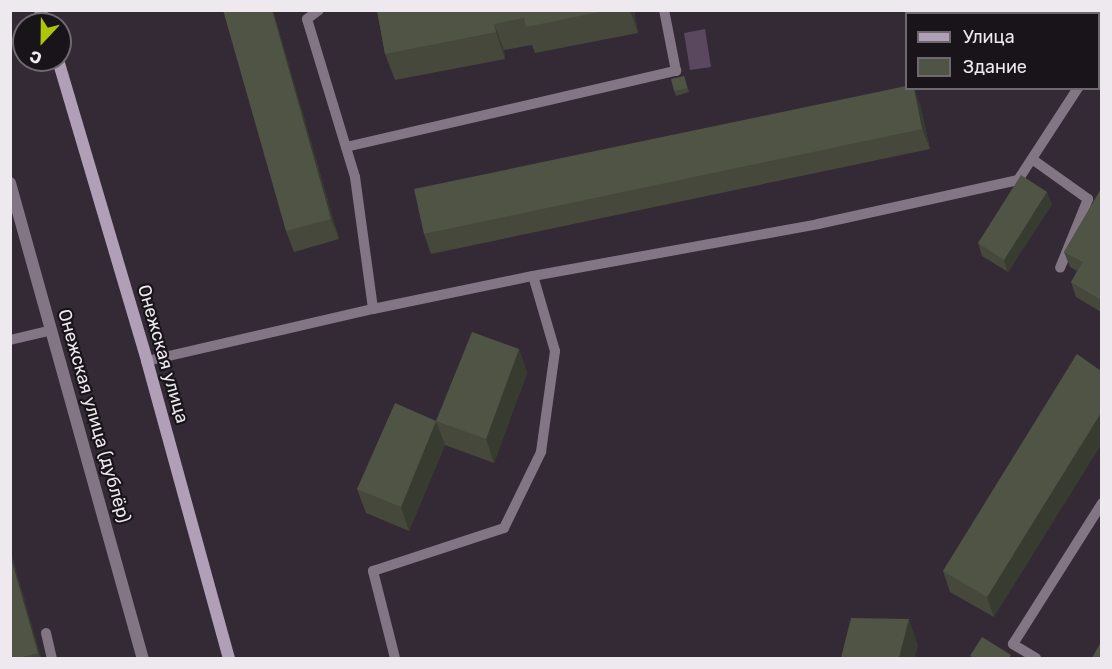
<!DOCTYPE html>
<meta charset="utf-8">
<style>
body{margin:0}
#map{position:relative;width:1112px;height:669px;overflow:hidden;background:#332a36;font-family:Rubik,sans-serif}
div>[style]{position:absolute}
.green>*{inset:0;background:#59485e}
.service>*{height:10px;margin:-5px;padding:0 5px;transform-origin:5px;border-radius:5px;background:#827685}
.tertiary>*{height:12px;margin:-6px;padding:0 6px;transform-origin:6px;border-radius:6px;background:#827685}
.secondary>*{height:12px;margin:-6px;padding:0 6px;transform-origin:6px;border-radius:6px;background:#b19eb7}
.wall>*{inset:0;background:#45483b}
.shaded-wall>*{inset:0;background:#383b30}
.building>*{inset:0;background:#505445}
span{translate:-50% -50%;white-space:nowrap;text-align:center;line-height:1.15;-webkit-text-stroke:4.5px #19141a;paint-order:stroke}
.street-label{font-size:18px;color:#eee8ef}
.frame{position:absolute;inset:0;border:12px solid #eee8ef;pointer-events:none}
.legend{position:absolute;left:905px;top:12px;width:195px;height:78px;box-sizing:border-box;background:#19141a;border:2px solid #6e696f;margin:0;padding:8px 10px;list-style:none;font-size:18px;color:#eee8ef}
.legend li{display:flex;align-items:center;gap:12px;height:30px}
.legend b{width:30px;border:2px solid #6e696f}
.north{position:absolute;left:12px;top:12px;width:60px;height:60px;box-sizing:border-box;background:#19141a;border:2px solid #6e696f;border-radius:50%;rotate:202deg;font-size:16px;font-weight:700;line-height:24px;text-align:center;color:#eee8ef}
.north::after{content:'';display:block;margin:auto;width:21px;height:27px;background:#aec509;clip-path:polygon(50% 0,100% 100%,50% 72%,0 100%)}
</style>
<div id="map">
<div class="green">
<i style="clip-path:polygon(705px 29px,711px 67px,690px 70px,684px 33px)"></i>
</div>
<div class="service">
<i style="left:319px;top:10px;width:15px;rotate:143deg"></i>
<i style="left:307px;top:19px;width:165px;rotate:73.1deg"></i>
<i style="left:355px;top:177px;width:133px;rotate:82.2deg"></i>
<i style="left:929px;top:14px;width:4px;rotate:-76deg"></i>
<i style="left:1098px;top:56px;width:6px;rotate:-45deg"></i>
<i style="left:1098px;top:69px;width:4px;rotate:27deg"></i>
<i style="left:346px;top:147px;width:339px;rotate:-13deg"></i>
<i style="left:676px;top:71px;width:62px;rotate:-101.1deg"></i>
<i style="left:1032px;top:159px;width:69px;rotate:35.5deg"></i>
<i style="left:1088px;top:199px;width:74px;rotate:112.1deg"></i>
<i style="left:10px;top:340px;width:43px;rotate:-13.4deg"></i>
<i style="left:147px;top:361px;width:232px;rotate:-13deg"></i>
<i style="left:373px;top:309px;width:163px;rotate:-11.7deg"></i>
<i style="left:533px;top:276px;width:290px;rotate:-10.3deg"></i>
<i style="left:818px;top:224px;width:205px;rotate:-12.4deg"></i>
<i style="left:1018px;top:180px;width:110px;rotate:-56.9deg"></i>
<i style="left:46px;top:633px;width:26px;rotate:77deg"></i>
<i style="left:395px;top:658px;width:90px;rotate:-104.2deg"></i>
<i style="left:373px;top:571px;width:138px;rotate:-18.2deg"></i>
<i style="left:504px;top:528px;width:85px;rotate:-64deg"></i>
<i style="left:541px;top:452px;width:102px;rotate:-82.1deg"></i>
<i style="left:555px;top:351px;width:78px;rotate:-106.3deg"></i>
<i style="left:1036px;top:658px;width:27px;rotate:-149deg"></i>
<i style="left:1013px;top:644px;width:167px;rotate:-57.7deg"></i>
</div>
<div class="tertiary">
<i style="left:10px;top:183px;width:493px;rotate:74.4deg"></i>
</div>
<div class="secondary">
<i style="left:40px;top:10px;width:15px;rotate:67deg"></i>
<i style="left:58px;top:60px;width:314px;rotate:73.5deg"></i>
<i style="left:147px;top:361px;width:308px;rotate:74.6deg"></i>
</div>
<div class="wall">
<i style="clip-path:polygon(273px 10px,339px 239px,294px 252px,286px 231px)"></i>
<i style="clip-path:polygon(377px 10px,634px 10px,638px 33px,535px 53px,532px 45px,504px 50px,505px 59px,395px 80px,385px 54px)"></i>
<i style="clip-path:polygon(684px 76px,689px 92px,676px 96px,674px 91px)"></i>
<i style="clip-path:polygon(920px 104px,930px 149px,431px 254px,424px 234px)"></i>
<i style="clip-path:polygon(1101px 189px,1101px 312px,1076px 297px,1071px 282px,1077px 271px,1070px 267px,1064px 252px)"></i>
<i style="clip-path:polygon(1052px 204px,1008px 272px,982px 256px,978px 243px)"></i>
<i style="clip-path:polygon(519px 349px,527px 373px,494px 463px,445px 445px,409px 531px,366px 513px,357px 489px)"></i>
<i style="clip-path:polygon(1077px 354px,994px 617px,950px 592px,943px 571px)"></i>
<i style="clip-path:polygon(10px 549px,41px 658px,10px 658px)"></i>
</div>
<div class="shaded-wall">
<i style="clip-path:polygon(272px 10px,273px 10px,339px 239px,331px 219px)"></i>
<i style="clip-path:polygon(630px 10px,634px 10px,638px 33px)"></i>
<i style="clip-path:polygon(1046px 10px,1067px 10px,1065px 14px,1044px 14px)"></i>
<i style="clip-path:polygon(494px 24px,504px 50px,505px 59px,496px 32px)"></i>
<i style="clip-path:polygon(914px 88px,920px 104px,930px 149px,922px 129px)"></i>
<i style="clip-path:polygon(1047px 192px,1052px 204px,1008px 272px,1004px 260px)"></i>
<i style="clip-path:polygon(519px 349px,527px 373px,494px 463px,486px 439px)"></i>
<i style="clip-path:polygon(1101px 413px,1101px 445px,994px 617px,987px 597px)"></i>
<i style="clip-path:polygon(436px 421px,445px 445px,409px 531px,401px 507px)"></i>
<i style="clip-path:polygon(10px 549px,41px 658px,40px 658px,38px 653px,10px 555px)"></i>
<i style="clip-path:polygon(909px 619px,918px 645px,915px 658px,899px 658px)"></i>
</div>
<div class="building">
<i style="clip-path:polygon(223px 10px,272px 10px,331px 219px,286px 231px)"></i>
<i style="clip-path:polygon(377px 10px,609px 10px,526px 27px,524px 18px,494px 24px,496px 32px,385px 54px)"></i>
<i style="clip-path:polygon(991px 10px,1046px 10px,1044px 14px,989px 14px)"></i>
<i style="clip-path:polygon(684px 76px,687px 88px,674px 91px,671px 79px)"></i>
<i style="clip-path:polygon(906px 86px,906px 88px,914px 88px,922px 129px,424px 234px,414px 189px)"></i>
<i style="clip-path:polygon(1021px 175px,1047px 192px,1004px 260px,978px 243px)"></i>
<i style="clip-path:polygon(1101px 189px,1101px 300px,1071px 282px,1083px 262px,1064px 252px)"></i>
<i style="clip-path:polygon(472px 332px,519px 349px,486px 439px,436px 421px,401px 507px,357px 489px,395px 403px,436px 421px)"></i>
<i style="clip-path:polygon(1077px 354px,1101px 371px,1101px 413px,987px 597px,943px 571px)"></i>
<i style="clip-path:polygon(10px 555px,38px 653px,19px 658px,10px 658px)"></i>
<i style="clip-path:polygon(851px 618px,909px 619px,899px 658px,841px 658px)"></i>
<i style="clip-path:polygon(982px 637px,1011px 655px,1009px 658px,975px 658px,970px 656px)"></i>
<i style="clip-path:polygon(1101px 642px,1101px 658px,1092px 658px)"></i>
</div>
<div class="street-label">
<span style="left:163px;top:354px;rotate:74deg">Онежская улица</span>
<span style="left:94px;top:416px;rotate:74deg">Онежская улица (дублёр)</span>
</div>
<div class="frame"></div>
<ul class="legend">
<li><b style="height:8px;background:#b19eb7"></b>Улица</li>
<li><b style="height:16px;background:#505445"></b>Здание</li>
</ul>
<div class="north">С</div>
</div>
